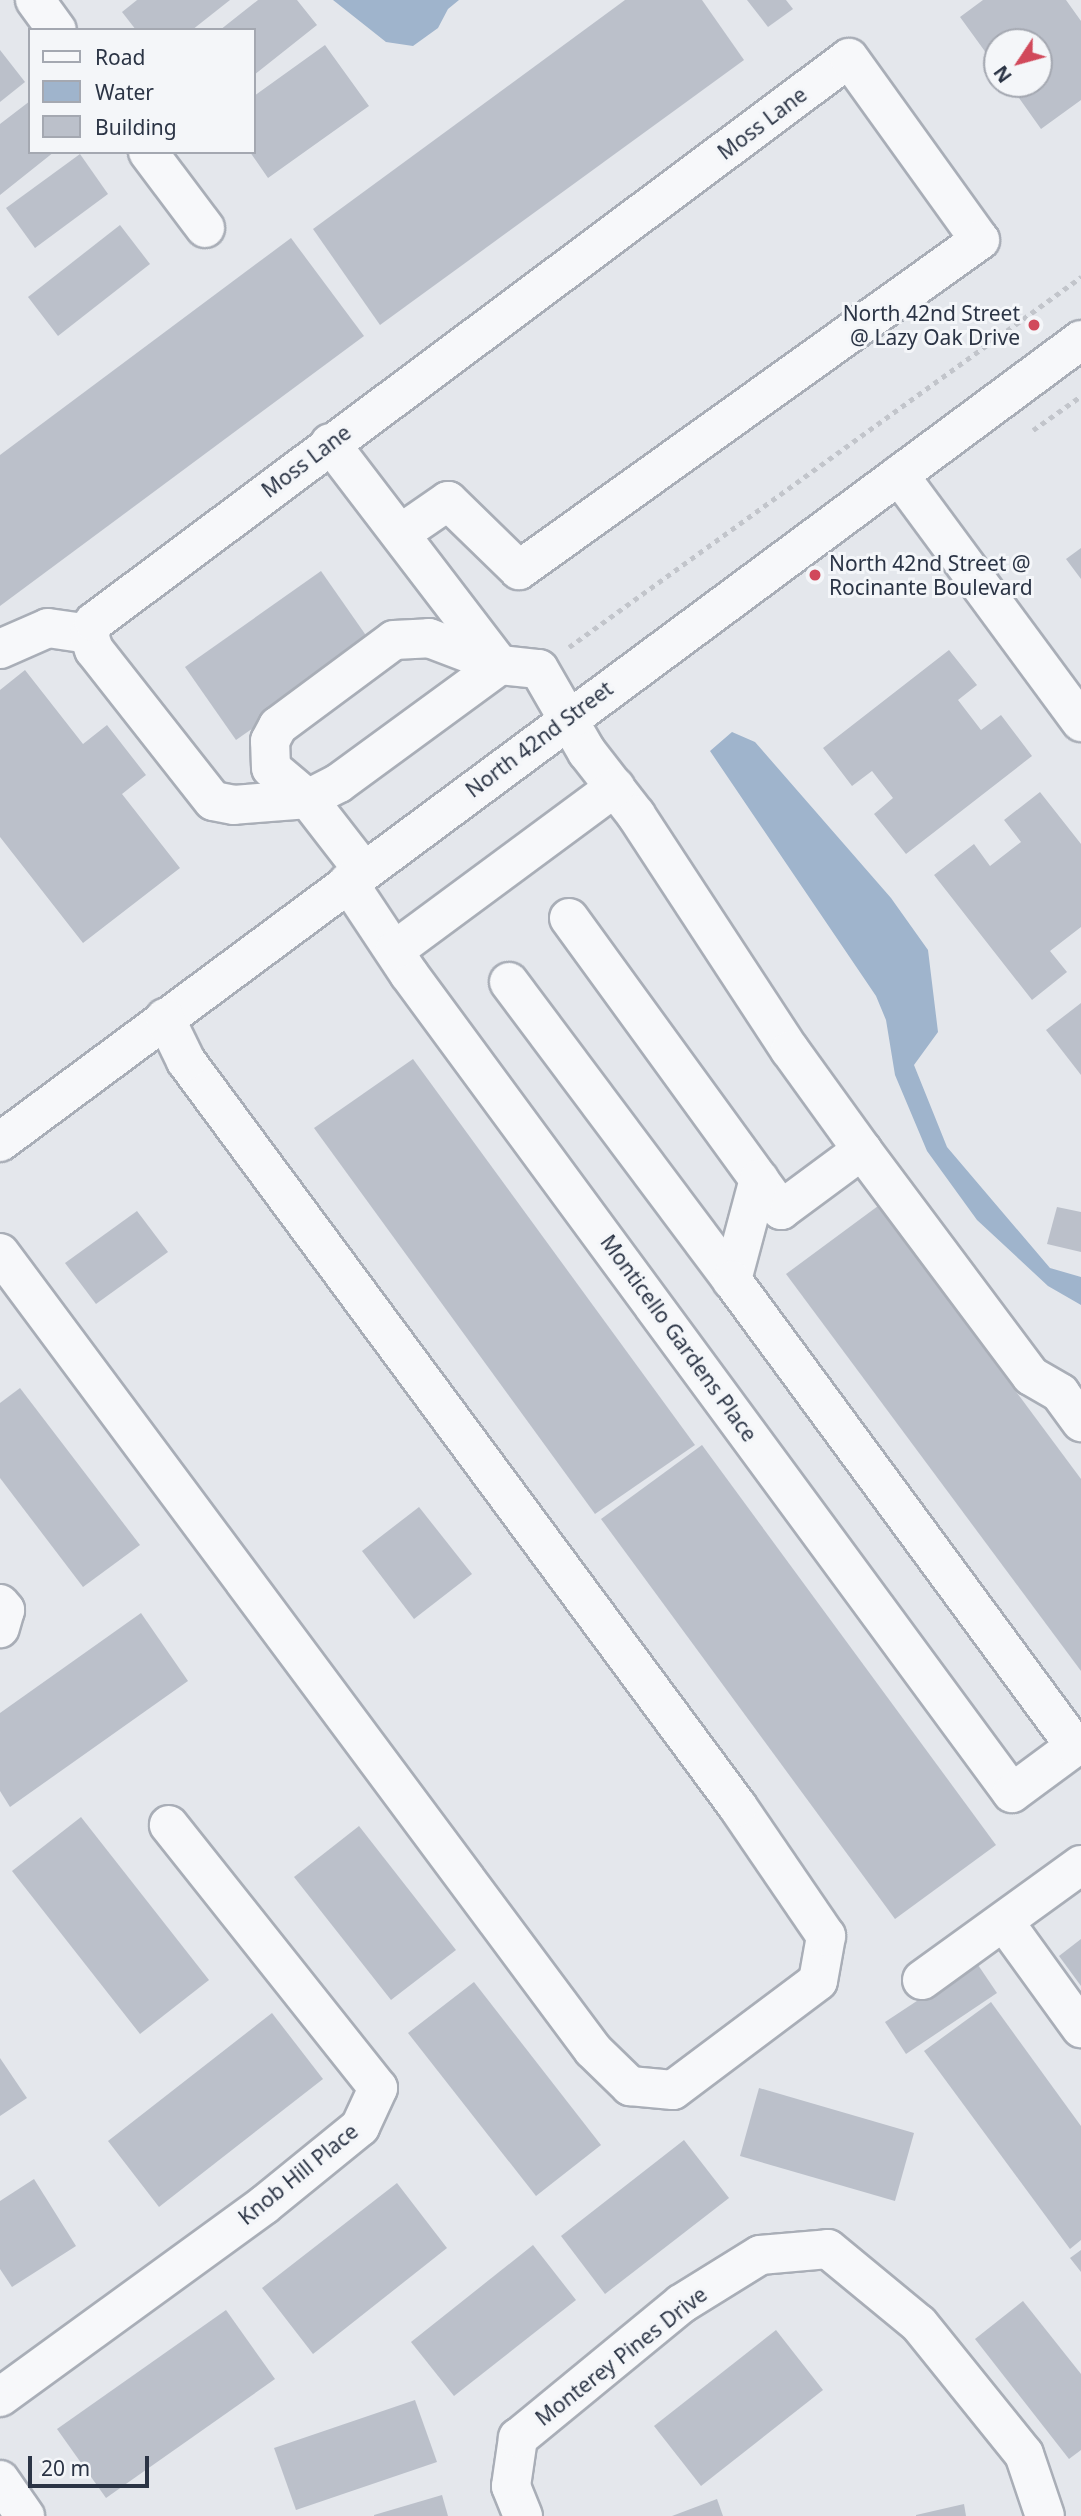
<!DOCTYPE html>
<style>
body{margin:0}
#map{position:relative;width:1081px;height:2516px;overflow:hidden;background:#e4e7ec;font-family:"Noto Sans",sans-serif}
div>[style]{position:absolute}
.water>*{inset:0;background:#9fb4cc}
.building>*{inset:0;background:#bbc0ca}
.path>*{height:4.5px;margin-top:-2.25px;transform-origin:0;background:repeating-linear-gradient(90deg,#c2c5cb 0 5px,transparent 0 10px)}
.roads{filter:drop-shadow(2px 0 #a9aeb7) drop-shadow(-2px 0 #a9aeb7) drop-shadow(0 2px #a9aeb7) drop-shadow(0 -2px #a9aeb7)}
.minor>*{height:38px;margin:-19px;padding:0 19px;transform-origin:19px;border-radius:19px;background:#f7f8fa}
.dots>*{width:19px;height:19px;translate:-50% -50%;box-sizing:border-box;border:4px solid #f4f6f9;border-radius:50%}
span{translate:-50% -50%;white-space:nowrap;text-align:center;line-height:1.15;-webkit-text-stroke:6px #f4f6f9;paint-order:stroke}
.street-label{font-size:21px;color:#2b3445}
.poi-label{font-size:21px;color:#2b3445}
.right{translate:-100% -50%;text-align:right}
.left{translate:0 -50%;text-align:left}
.legend{position:absolute;left:28px;top:28px;width:228px;height:126px;box-sizing:border-box;background:#f4f6f9;border:2px solid #a4a8b1;margin:0;padding:9px 12px;list-style:none;font-size:21px;color:#2b3445}
.legend li{display:flex;align-items:center;gap:14px;height:35px}
.legend b{width:35px;border:2px solid #a4a8b1}
.north{position:absolute;left:983px;top:28px;width:70px;height:70px;box-sizing:border-box;background:#f4f6f9;border:2px solid #a4a8b1;border-radius:50%;rotate:234deg;font-size:19px;font-weight:700;line-height:28px;text-align:center;color:#2b3445}
.north::after{content:'';display:block;margin:auto;width:24px;height:32px;background:#d1495b;clip-path:polygon(50% 0,100% 100%,50% 72%,0 100%)}
.scale{position:absolute;left:28px;top:2456px;width:121px;height:32px;box-sizing:border-box;border:4px solid #2b3445;border-top:0;padding-left:9px;font-size:21px;line-height:24px;white-space:nowrap;color:#2b3445;-webkit-text-stroke:5px #f4f6f9;paint-order:stroke}
</style>
<div id="map">
<div class="water">
<i style="clip-path:polygon(333px 0,459px 0,448px 9px,438px 28px,413px 46px,386px 42px)"></i>
<i style="clip-path:polygon(732px 732px,755px 742px,891px 898px,928px 950px,938px 1032px,914px 1065px,947px 1147px,1050px 1268px,1081px 1277px,1081px 1305px,1048px 1286px,977px 1220px,927px 1151px,895px 1075px,886px 1020px,876px 996px,710px 751px)"></i>
</div>
<div class="building">
<i style="clip-path:polygon(137px 0,230px 0,192px 30px,136px 30px,122px 12px)"></i>
<i style="clip-path:polygon(258px 0,297px 0,317px 25px,254px 75px,254px 30px,220px 30px)"></i>
<i style="clip-path:polygon(625px 0,702px 0,744px 60px,380px 325px,313px 229px)"></i>
<i style="clip-path:polygon(747px 0,786px 0,793px 9px,768px 27px)"></i>
<i style="clip-path:polygon(983px 0,1066px 0,1081px 21px,1081px 100px,1041px 129px,1009px 84px,1039px 84px,1039px 42px,997px 42px,997px 68px,960px 17px)"></i>
<i style="clip-path:polygon(325px 45px,369px 106px,268px 178px,250px 152px,254px 152px,254px 96px)"></i>
<i style="clip-path:polygon(0 50px,25px 82px,0 102px)"></i>
<i style="clip-path:polygon(30px 101px,30px 152px,54px 152px,0 195px,0 124px)"></i>
<i style="clip-path:polygon(80px 154px,108px 194px,35px 248px,6px 208px)"></i>
<i style="clip-path:polygon(120px 225px,150px 264px,58px 336px,28px 297px)"></i>
<i style="clip-path:polygon(291px 238px,364px 336px,0 606px,0 455px)"></i>
<i style="clip-path:polygon(1081px 548px,1081px 579px,1066px 559px)"></i>
<i style="clip-path:polygon(321px 571px,372px 644px,236px 740px,185px 667px)"></i>
<i style="clip-path:polygon(949px 650px,977px 685px,958px 700px,981px 730px,1001px 715px,1032px 756px,906px 854px,874px 814px,893px 798px,872px 771px,852px 786px,823px 748px)"></i>
<i style="clip-path:polygon(25px 670px,83px 744px,107px 725px,146px 775px,122px 794px,180px 868px,83px 943px,0 837px,0 690px)"></i>
<i style="clip-path:polygon(1040px 792px,1081px 844px,1081px 927px,1050px 951px,1067px 972px,1032px 1000px,934px 875px,974px 844px,990px 866px,1021px 842px,1004px 820px)"></i>
<i style="clip-path:polygon(1081px 1003px,1081px 1075px,1046px 1030px)"></i>
<i style="clip-path:polygon(413px 1059px,695px 1445px,595px 1514px,314px 1128px)"></i>
<i style="clip-path:polygon(878px 1206px,1081px 1479px,1081px 1671px,786px 1274px)"></i>
<i style="clip-path:polygon(1057px 1207px,1081px 1212px,1081px 1252px,1047px 1244px)"></i>
<i style="clip-path:polygon(137px 1211px,168px 1252px,96px 1304px,65px 1263px)"></i>
<i style="clip-path:polygon(20px 1388px,140px 1545px,83px 1587px,0 1478px,0 1403px)"></i>
<i style="clip-path:polygon(702px 1445px,996px 1845px,895px 1919px,601px 1519px)"></i>
<i style="clip-path:polygon(419px 1507px,472px 1574px,414px 1619px,362px 1551px)"></i>
<i style="clip-path:polygon(141px 1613px,188px 1681px,10px 1807px,0 1791px,0 1713px)"></i>
<i style="clip-path:polygon(81px 1817px,209px 1980px,140px 2034px,12px 1871px)"></i>
<i style="clip-path:polygon(359px 1826px,456px 1950px,391px 2000px,294px 1877px)"></i>
<i style="clip-path:polygon(1081px 1939px,1081px 1986px,1059px 1956px)"></i>
<i style="clip-path:polygon(976px 1962px,997px 1993px,906px 2054px,885px 2022px)"></i>
<i style="clip-path:polygon(474px 1982px,601px 2145px,536px 2196px,408px 2033px)"></i>
<i style="clip-path:polygon(991px 2002px,1081px 2126px,1081px 2240px,1070px 2249px,924px 2051px)"></i>
<i style="clip-path:polygon(272px 2013px,323px 2079px,159px 2207px,108px 2141px)"></i>
<i style="clip-path:polygon(0 2058px,27px 2098px,0 2116px)"></i>
<i style="clip-path:polygon(759px 2088px,914px 2133px,895px 2201px,740px 2156px)"></i>
<i style="clip-path:polygon(684px 2140px,729px 2198px,605px 2294px,561px 2236px)"></i>
<i style="clip-path:polygon(34px 2179px,76px 2246px,12px 2287px,0 2269px,0 2201px)"></i>
<i style="clip-path:polygon(397px 2183px,447px 2248px,313px 2354px,262px 2288px)"></i>
<i style="clip-path:polygon(533px 2245px,576px 2300px,454px 2396px,411px 2342px)"></i>
<i style="clip-path:polygon(1081px 2250px,1081px 2272px,1070px 2258px)"></i>
<i style="clip-path:polygon(1023px 2301px,1081px 2374px,1081px 2450px,1069px 2459px,975px 2339px)"></i>
<i style="clip-path:polygon(226px 2310px,275px 2379px,106px 2498px,57px 2429px)"></i>
<i style="clip-path:polygon(776px 2330px,823px 2390px,701px 2486px,654px 2426px)"></i>
<i style="clip-path:polygon(415px 2400px,437px 2462px,296px 2510px,274px 2448px)"></i>
<i style="clip-path:polygon(442px 2495px,448px 2516px,374px 2516px,374px 2515px)"></i>
<i style="clip-path:polygon(717px 2499px,723px 2516px,672px 2516px)"></i>
<i style="clip-path:polygon(964px 2504px,966px 2516px,916px 2516px,916px 2515px)"></i>
</div>
<div class="path">
<i style="left:1033px;top:430px;width:59px;rotate:-35.3deg"></i>
<i style="left:569px;top:647px;width:632px;rotate:-35.85deg"></i>
</div>
<div class="roads">
<div class="minor">
<i style="left:35px;top:0;width:37px;rotate:54deg"></i>
<i style="left:148px;top:152px;width:95px;rotate:53.1deg"></i>
<i style="left:330px;top:443px;width:280px;rotate:52.6deg"></i>
<i style="left:899px;top:475px;width:307px;rotate:53.6deg"></i>
<i style="left:0;top:649px;width:52px;rotate:-23.6deg"></i>
<i style="left:48px;top:628px;width:41px;rotate:8.3deg"></i>
<i style="left:500px;top:665px;width:200px;rotate:143.8deg"></i>
<i style="left:339px;top:783px;width:35px;rotate:153deg"></i>
<i style="left:308px;top:799px;width:48px;rotate:-140deg"></i>
<i style="left:271px;top:768px;width:27px;rotate:-92deg"></i>
<i style="left:270px;top:741px;width:17px;rotate:-62deg"></i>
<i style="left:278px;top:726px;width:144px;rotate:-36.6deg"></i>
<i style="left:394px;top:640px;width:35px;rotate:-3deg"></i>
<i style="left:429px;top:638px;width:76px;rotate:20.8deg"></i>
<i style="left:500px;top:665px;width:39px;rotate:6deg"></i>
<i style="left:539px;top:669px;width:96px;rotate:60deg"></i>
<i style="left:587px;top:752px;width:80px;rotate:52.1deg"></i>
<i style="left:636px;top:815px;width:281px;rotate:56.8deg"></i>
<i style="left:790px;top:1050px;width:123px;rotate:54.2deg"></i>
<i style="left:862px;top:1150px;width:282px;rotate:53.2deg"></i>
<i style="left:1031px;top:1376px;width:34px;rotate:30deg"></i>
<i style="left:1060px;top:1393px;width:36px;rotate:54deg"></i>
<i style="left:363px;top:870px;width:90px;rotate:-127.8deg"></i>
<i style="left:308px;top:799px;width:74px;rotate:175.4deg"></i>
<i style="left:234px;top:805px;width:21px;rotate:-169deg"></i>
<i style="left:213px;top:801px;width:192px;rotate:-128.2deg"></i>
<i style="left:94px;top:650px;width:16px;rotate:-108deg"></i>
<i style="left:89px;top:635px;width:14px;rotate:-69deg"></i>
<i style="left:94px;top:622px;width:942px;rotate:-36.76deg"></i>
<i style="left:849px;top:58px;width:224px;rotate:54.3deg"></i>
<i style="left:980px;top:240px;width:567px;rotate:144.4deg"></i>
<i style="left:519px;top:570px;width:99px;rotate:-135.8deg"></i>
<i style="left:448px;top:501px;width:58px;rotate:145.5deg"></i>
<i style="left:348px;top:882px;width:110px;rotate:56.5deg"></i>
<i style="left:409px;top:974px;width:1017px;rotate:53.64deg"></i>
<i style="left:1012px;top:1793px;width:86px;rotate:-36.5deg"></i>
<i style="left:569px;top:918px;width:361px;rotate:54deg"></i>
<i style="left:781px;top:1210px;width:101px;rotate:-36.5deg"></i>
<i style="left:395px;top:950px;width:274px;rotate:-36.5deg"></i>
<i style="left:509px;top:982px;width:372px;rotate:53.2deg"></i>
<i style="left:0;top:1142px;width:1346px;rotate:-36.57deg"></i>
<i style="left:759px;top:1179px;width:105px;rotate:105deg"></i>
<i style="left:732px;top:1280px;width:579px;rotate:53.65deg"></i>
<i style="left:0;top:1253px;width:993px;rotate:53.35deg"></i>
<i style="left:593px;top:2050px;width:52px;rotate:44.2deg"></i>
<i style="left:630px;top:2086px;width:43px;rotate:5.3deg"></i>
<i style="left:673px;top:2090px;width:181px;rotate:-36.9deg"></i>
<i style="left:818px;top:1981px;width:46px;rotate:-79.9deg"></i>
<i style="left:826px;top:1936px;width:156px;rotate:-124.3deg"></i>
<i style="left:738px;top:1807px;width:928px;rotate:-126.5deg"></i>
<i style="left:186px;top:1061px;width:48px;rotate:-116deg"></i>
<i style="left:0;top:1604px;width:8px;rotate:50deg"></i>
<i style="left:5px;top:1610px;width:19px;rotate:106deg"></i>
<i style="left:1005px;top:1923px;width:130px;rotate:54.1deg"></i>
<i style="left:922px;top:1980px;width:196px;rotate:-35.9deg"></i>
<i style="left:0;top:2397px;width:326px;rotate:-36deg"></i>
<i style="left:264px;top:2205px;width:124px;rotate:-39.1deg"></i>
<i style="left:360px;top:2127px;width:43px;rotate:-65.2deg"></i>
<i style="left:378px;top:2088px;width:336px;rotate:-128.5deg"></i>
<i style="left:0;top:2480px;width:44px;rotate:55.2deg"></i>
<i style="left:523px;top:2516px;width:32px;rotate:-112deg"></i>
<i style="left:511px;top:2486px;width:49px;rotate:-81.7deg"></i>
<i style="left:518px;top:2438px;width:211px;rotate:-39.4deg"></i>
<i style="left:681px;top:2304px;width:93px;rotate:-31.8deg"></i>
<i style="left:760px;top:2255px;width:68px;rotate:-5deg"></i>
<i style="left:828px;top:2249px;width:118px;rotate:39.5deg"></i>
<i style="left:919px;top:2324px;width:167px;rotate:51.1deg"></i>
<i style="left:1024px;top:2454px;width:65px;rotate:71.3deg"></i>
</div>
</div>
<div class="dots">
<i style="left:1034px;top:325px;background:#d1495b"></i>
<i style="left:815px;top:575px;background:#d1495b"></i>
</div>
<div class="street-label">
<span style="left:762px;top:123px;rotate:-37deg">Moss Lane</span>
<span style="left:306px;top:461px;rotate:-37deg">Moss Lane</span>
<span style="left:539px;top:739px;rotate:-37deg">North 42nd Street</span>
<span style="left:679px;top:1338px;rotate:54deg">Monticello Gardens Place</span>
<span style="left:298px;top:2174px;rotate:-39deg">Knob Hill Place</span>
<span style="left:621px;top:2356px;rotate:-38deg">Monterey Pines Drive</span>
</div>
<div class="poi-label">
<span class="right" style="left:1020px;top:325px">North 42nd Street<br>@ Lazy Oak Drive</span>
<span class="left" style="left:829px;top:575px">North 42nd Street @<br>Rocinante Boulevard</span>
</div>
<ul class="legend">
<li><b style="height:9px;background:#f7f8fa"></b>Road</li>
<li><b style="height:19px;background:#9fb4cc"></b>Water</li>
<li><b style="height:19px;background:#bbc0ca"></b>Building</li>
</ul>
<div class="north">N</div>
<div class="scale">20 m</div>
</div>
